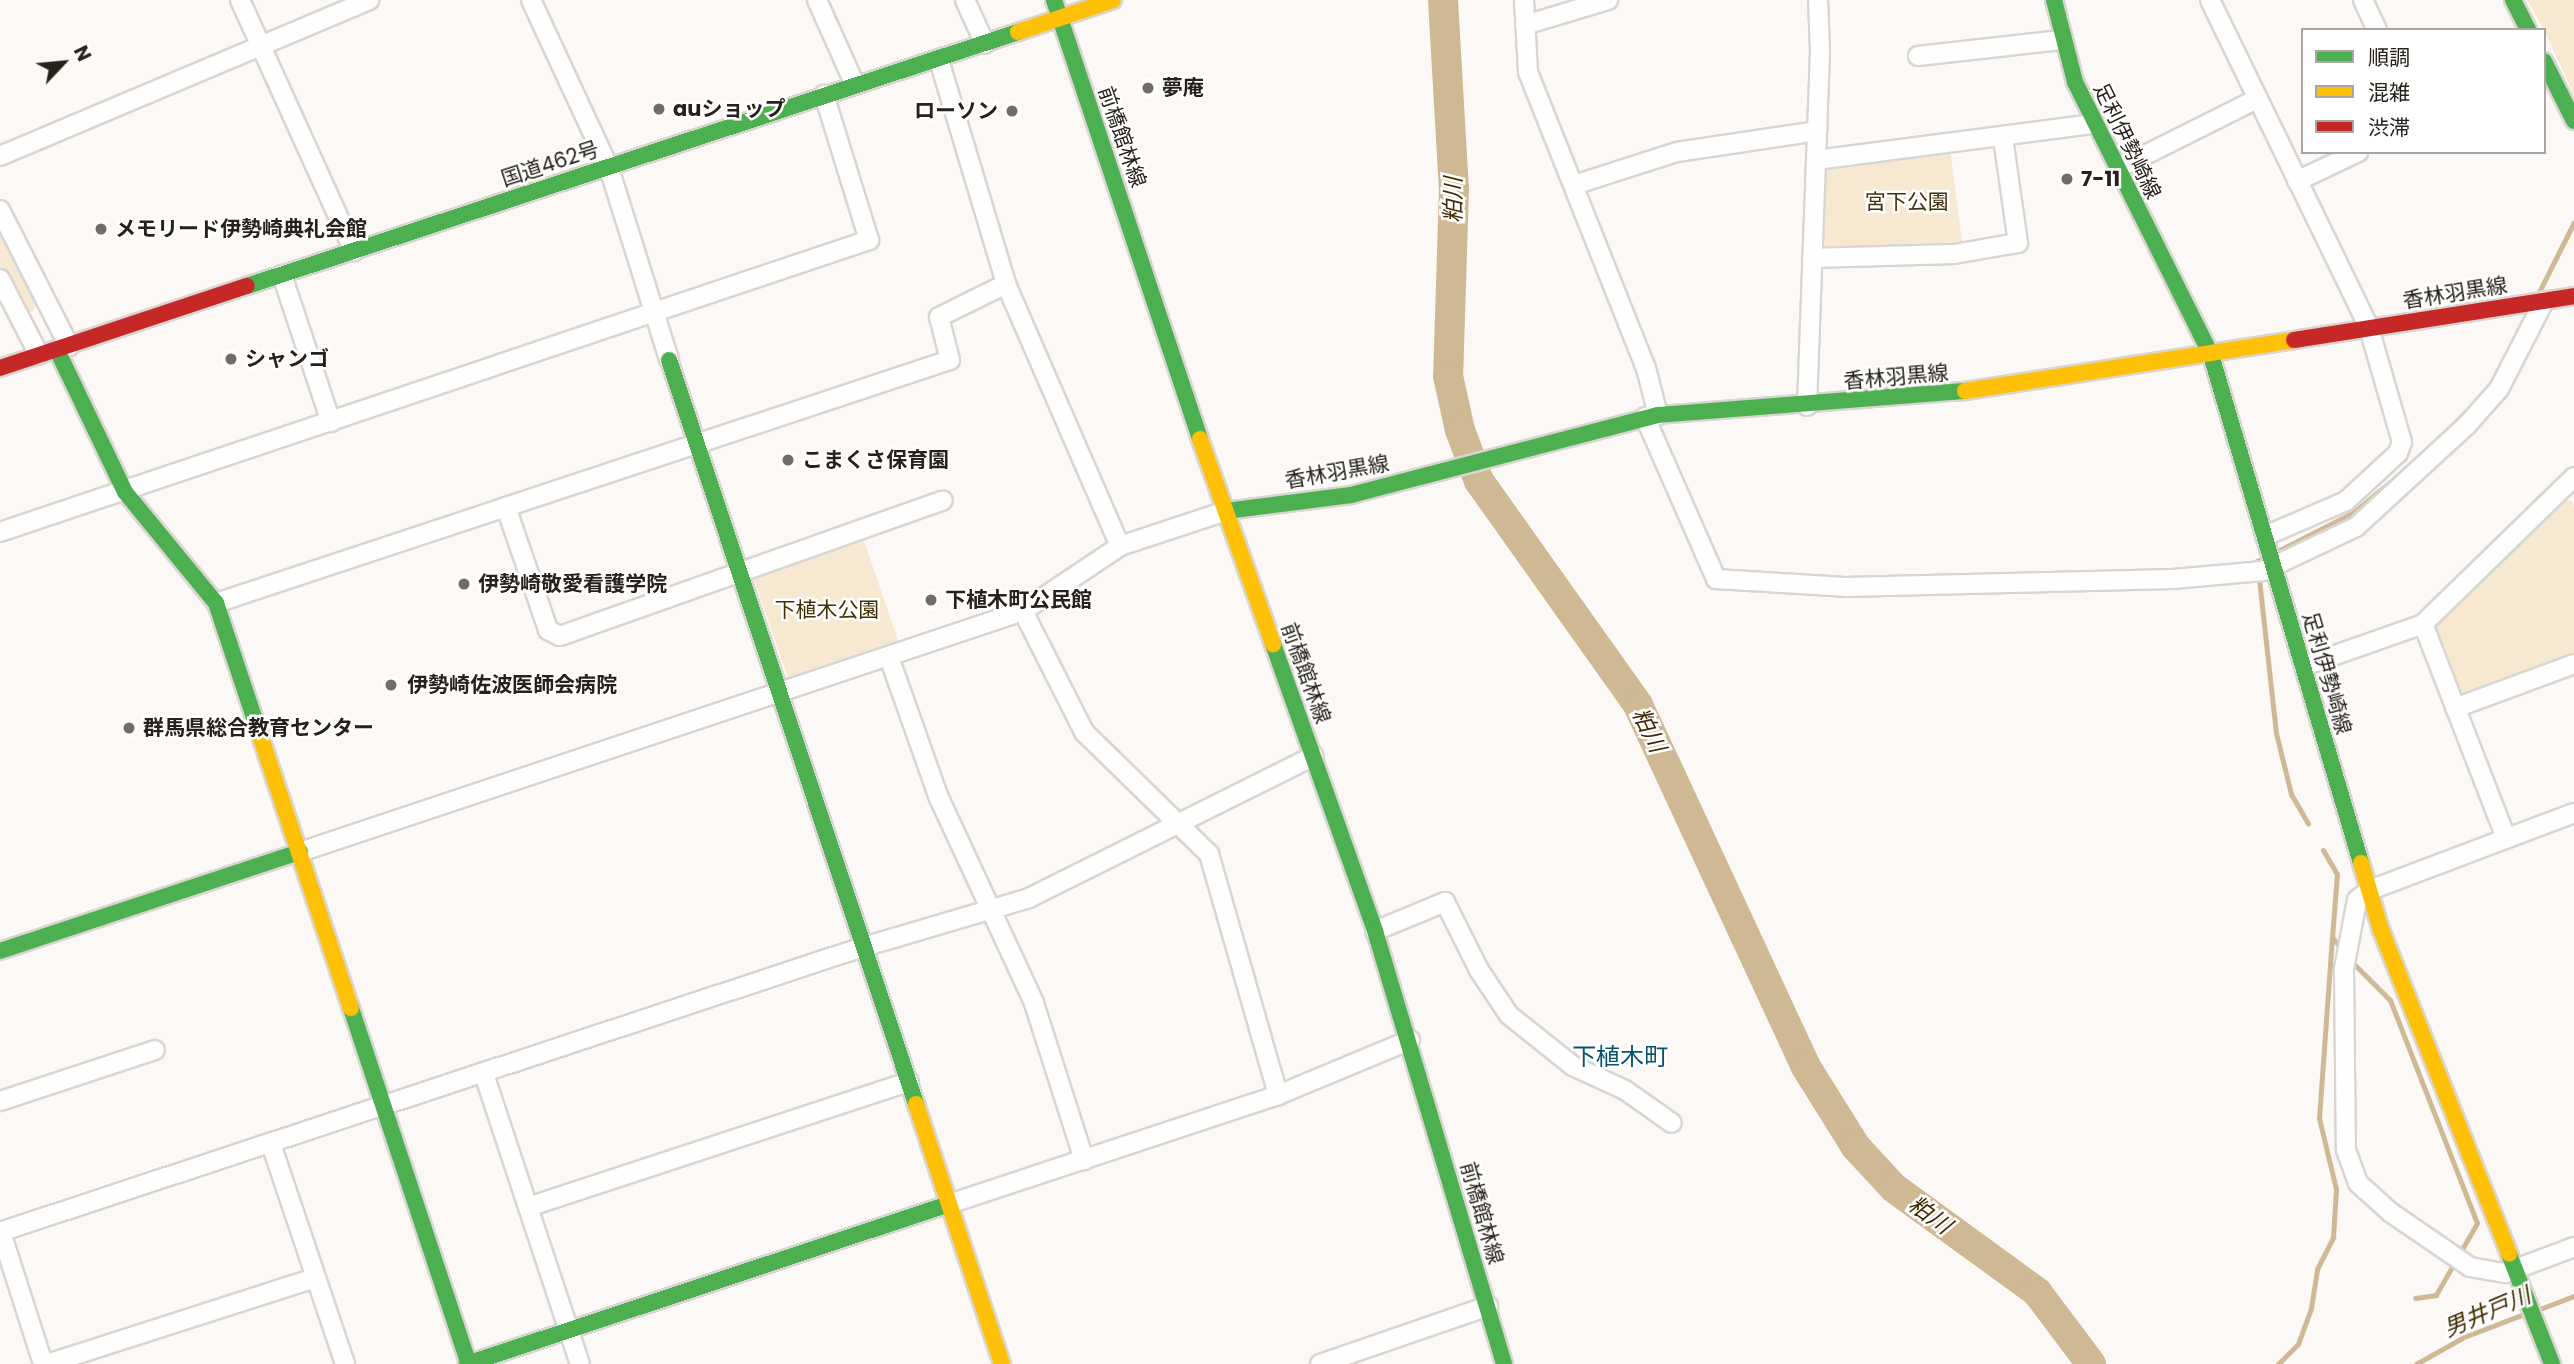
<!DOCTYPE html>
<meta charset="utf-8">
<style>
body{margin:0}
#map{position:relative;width:2574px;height:1364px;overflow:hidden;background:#fbf8f5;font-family:Poppins,"Noto Sans JP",sans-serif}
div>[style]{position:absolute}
.green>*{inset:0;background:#f7e8d2}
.stream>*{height:5px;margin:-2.5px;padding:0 2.5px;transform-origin:2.5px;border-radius:2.5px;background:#cfb894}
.river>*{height:30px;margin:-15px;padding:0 15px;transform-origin:15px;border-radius:15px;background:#cfb894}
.roads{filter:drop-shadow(2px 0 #d9d6d1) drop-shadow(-2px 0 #d9d6d1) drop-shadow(0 2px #d9d6d1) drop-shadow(0 -2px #d9d6d1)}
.street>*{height:18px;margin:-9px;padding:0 9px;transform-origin:9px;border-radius:9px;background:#fefefe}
.fast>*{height:16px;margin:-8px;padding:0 8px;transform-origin:8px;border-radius:8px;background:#4caf50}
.slow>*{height:16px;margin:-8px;padding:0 8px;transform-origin:8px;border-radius:8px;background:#ffc107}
.jam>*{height:16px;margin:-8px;padding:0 8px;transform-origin:8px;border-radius:8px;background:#c62828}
.dots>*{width:19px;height:19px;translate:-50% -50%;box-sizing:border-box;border:4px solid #fff;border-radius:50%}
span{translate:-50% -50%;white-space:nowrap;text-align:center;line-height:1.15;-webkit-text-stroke:5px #fff;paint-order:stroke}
.poi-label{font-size:21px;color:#26211a;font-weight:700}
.left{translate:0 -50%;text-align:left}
.right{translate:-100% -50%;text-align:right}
.street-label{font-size:21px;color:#26211a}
.park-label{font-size:21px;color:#442f04}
.water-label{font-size:23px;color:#402a00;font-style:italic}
.quarter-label{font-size:24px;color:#06546f}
.legend{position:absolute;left:2301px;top:28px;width:245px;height:126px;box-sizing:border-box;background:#fff;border:2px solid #a8a6a3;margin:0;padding:9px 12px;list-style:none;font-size:21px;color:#26211a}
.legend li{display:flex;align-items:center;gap:14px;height:35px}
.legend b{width:35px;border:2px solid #a8a6a3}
.north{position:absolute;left:28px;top:28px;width:70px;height:70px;-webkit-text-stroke:5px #fff;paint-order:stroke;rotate:64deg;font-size:19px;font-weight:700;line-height:28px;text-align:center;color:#26211a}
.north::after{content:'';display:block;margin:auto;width:24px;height:32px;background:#26211a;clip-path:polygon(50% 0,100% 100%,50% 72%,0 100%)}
</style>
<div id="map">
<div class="green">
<i style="clip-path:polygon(2527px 0,2574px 0,2574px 95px,2544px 30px)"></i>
<i style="clip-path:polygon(1950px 149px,1963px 248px,1827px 251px,1821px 244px,1824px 174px,1831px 166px)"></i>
<i style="clip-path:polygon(0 221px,39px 299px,32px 312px,20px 310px,0 269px)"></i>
<i style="clip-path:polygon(2561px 500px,2572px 501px,2574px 506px,2574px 656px,2467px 696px,2457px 692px,2435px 624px)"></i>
<i style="clip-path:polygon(863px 538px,900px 646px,788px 678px,753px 577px)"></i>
</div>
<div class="stream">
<i style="left:2538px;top:294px;width:80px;rotate:-63.4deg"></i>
<i style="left:2278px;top:551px;width:85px;rotate:-27.2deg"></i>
<i style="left:2354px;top:512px;width:95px;rotate:-39.9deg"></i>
<i style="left:2427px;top:451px;width:86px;rotate:-45.5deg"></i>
<i style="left:2487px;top:390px;width:36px;rotate:-60deg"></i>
<i style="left:2263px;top:558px;width:7px;rotate:153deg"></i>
<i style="left:2257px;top:561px;width:173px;rotate:83.7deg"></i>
<i style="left:2276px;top:733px;width:63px;rotate:76.2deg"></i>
<i style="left:2291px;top:794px;width:34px;rotate:60deg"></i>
<i style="left:2323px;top:850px;width:28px;rotate:60deg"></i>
<i style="left:2337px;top:874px;width:63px;rotate:94.5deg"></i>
<i style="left:2332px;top:937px;width:18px;rotate:52deg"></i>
<i style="left:2351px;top:961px;width:55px;rotate:45deg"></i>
<i style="left:2390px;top:1000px;width:239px;rotate:68.7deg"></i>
<i style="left:2477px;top:1223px;width:83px;rotate:119.7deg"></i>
<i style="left:2436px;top:1295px;width:21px;rotate:172deg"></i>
<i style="left:2540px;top:1309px;width:36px;rotate:-21deg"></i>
<i style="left:2278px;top:1364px;width:28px;rotate:-45deg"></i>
<i style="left:2298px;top:1344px;width:38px;rotate:-70deg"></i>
<i style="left:2311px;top:1308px;width:39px;rotate:-81deg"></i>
<i style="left:2317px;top:1269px;width:36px;rotate:-63deg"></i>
<i style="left:2333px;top:1237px;width:48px;rotate:-86.4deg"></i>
<i style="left:2336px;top:1189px;width:73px;rotate:-103.5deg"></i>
<i style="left:2319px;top:1118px;width:181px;rotate:-85.9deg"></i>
<i style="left:2416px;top:1364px;width:55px;rotate:-29.4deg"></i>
<i style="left:2464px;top:1337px;width:64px;rotate:-21deg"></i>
</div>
<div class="river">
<i style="left:1443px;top:0;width:189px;rotate:86.7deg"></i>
<i style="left:1454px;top:189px;width:187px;rotate:91.8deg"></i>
<i style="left:1448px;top:376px;width:55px;rotate:77.5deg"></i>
<i style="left:1460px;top:430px;width:54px;rotate:69.6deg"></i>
<i style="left:1479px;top:481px;width:275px;rotate:54.6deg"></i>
<i style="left:1638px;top:705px;width:399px;rotate:65.1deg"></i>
<i style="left:1806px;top:1067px;width:94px;rotate:58deg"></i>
<i style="left:1856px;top:1147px;width:56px;rotate:47.2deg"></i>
<i style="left:1894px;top:1188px;width:177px;rotate:36deg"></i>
<i style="left:2037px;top:1292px;width:90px;rotate:53.1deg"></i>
</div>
<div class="roads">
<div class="street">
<i style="left:240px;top:0;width:276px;rotate:65.6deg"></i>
<i style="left:531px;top:0;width:185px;rotate:65.1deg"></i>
<i style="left:609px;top:168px;width:201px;rotate:72.6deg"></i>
<i style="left:817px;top:0;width:93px;rotate:65.9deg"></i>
<i style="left:965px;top:0;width:48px;rotate:65.6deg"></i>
<i style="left:1524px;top:0;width:72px;rotate:86.8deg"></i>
<i style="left:1528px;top:72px;width:319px;rotate:68.3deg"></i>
<i style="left:1646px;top:368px;width:49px;rotate:75.7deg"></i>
<i style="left:2210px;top:0;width:365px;rotate:64.1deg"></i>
<i style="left:2369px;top:328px;width:119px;rotate:73.9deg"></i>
<i style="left:2402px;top:442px;width:12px;rotate:110deg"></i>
<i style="left:2398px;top:453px;width:71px;rotate:137.3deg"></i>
<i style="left:2346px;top:501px;width:88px;rotate:156.6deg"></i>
<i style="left:2363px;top:0;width:33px;rotate:65deg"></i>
<i style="left:1525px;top:25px;width:87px;rotate:-16.8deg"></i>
<i style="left:1918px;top:56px;width:144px;rotate:-6.4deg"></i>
<i style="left:939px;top:60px;width:234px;rotate:73.3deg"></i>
<i style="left:1006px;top:284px;width:286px;rotate:66.5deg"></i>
<i style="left:0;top:156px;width:401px;rotate:-22.9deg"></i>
<i style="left:1816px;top:160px;width:280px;rotate:-7.4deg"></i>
<i style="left:2117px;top:169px;width:157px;rotate:-26.6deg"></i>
<i style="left:2297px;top:181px;width:68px;rotate:-25.4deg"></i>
<i style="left:1574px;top:185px;width:108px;rotate:-17.8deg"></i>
<i style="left:1677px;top:152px;width:142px;rotate:-8.5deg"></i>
<i style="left:0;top:210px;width:153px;rotate:63.1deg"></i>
<i style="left:1812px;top:258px;width:142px;rotate:-1.6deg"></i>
<i style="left:1954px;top:254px;width:65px;rotate:-9.8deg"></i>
<i style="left:2018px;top:243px;width:107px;rotate:-98.1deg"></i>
<i style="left:282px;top:275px;width:155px;rotate:71.6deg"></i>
<i style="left:0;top:279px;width:85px;rotate:62.8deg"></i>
<i style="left:1807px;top:406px;width:355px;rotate:-87.9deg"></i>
<i style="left:1820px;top:51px;width:51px;rotate:-92.2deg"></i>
<i style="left:1645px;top:417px;width:177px;rotate:66.3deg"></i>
<i style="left:1716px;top:579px;width:129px;rotate:3.5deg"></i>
<i style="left:1845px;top:587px;width:328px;rotate:-1.4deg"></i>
<i style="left:2173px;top:579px;width:90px;rotate:-5.1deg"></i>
<i style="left:2263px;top:571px;width:103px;rotate:-25.3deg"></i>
<i style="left:2356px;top:527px;width:151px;rotate:-42.6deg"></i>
<i style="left:2467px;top:425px;width:48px;rotate:-48.4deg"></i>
<i style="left:2499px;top:389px;width:99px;rotate:-62.9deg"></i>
<i style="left:506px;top:507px;width:130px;rotate:71.1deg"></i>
<i style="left:548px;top:630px;width:13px;rotate:27deg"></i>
<i style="left:560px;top:636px;width:406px;rotate:-19.5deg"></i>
<i style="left:0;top:532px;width:917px;rotate:-18.57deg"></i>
<i style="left:869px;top:240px;width:152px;rotate:-107.2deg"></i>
<i style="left:216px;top:603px;width:773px;rotate:-18.32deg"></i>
<i style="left:950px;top:360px;width:44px;rotate:-104.3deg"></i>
<i style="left:939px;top:317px;width:75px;rotate:-26.2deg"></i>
<i style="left:1023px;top:611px;width:136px;rotate:63.2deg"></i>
<i style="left:1084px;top:732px;width:175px;rotate:44.3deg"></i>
<i style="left:1209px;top:854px;width:251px;rotate:74deg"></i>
<i style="left:2423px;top:624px;width:230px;rotate:68.8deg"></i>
<i style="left:889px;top:657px;width:150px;rotate:70.5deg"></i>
<i style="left:939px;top:798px;width:226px;rotate:65.1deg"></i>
<i style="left:1034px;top:1003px;width:165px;rotate:72.3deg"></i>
<i style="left:2304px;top:666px;width:126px;rotate:-19.4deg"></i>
<i style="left:2423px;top:624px;width:211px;rotate:-44.2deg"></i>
<i style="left:2455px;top:708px;width:127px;rotate:-20.3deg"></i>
<i style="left:2574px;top:813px;width:220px;rotate:159.3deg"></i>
<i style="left:2368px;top:891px;width:14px;rotate:141deg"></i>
<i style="left:2357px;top:900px;width:70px;rotate:100.7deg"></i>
<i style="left:2344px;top:969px;width:181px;rotate:89.4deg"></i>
<i style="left:2346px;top:1150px;width:35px;rotate:70deg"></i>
<i style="left:2358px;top:1183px;width:43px;rotate:42.2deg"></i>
<i style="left:2390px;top:1212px;width:97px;rotate:34.5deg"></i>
<i style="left:2470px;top:1267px;width:36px;rotate:10deg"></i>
<i style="left:2505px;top:1273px;width:74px;rotate:-20.6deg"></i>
<i style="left:300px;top:852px;width:762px;rotate:-18.43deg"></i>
<i style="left:1023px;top:611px;width:117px;rotate:-33.8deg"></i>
<i style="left:1120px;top:546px;width:112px;rotate:-18.3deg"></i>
<i style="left:1375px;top:931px;width:76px;rotate:-22.5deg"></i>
<i style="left:1445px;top:902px;width:76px;rotate:63.4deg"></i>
<i style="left:1479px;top:970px;width:54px;rotate:56.3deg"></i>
<i style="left:1509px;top:1015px;width:82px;rotate:38.6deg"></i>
<i style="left:1573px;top:1066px;width:57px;rotate:24.8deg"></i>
<i style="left:1625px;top:1090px;width:57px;rotate:35.1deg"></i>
<i style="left:484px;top:1074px;width:305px;rotate:71.7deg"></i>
<i style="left:0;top:1101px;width:163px;rotate:-18.2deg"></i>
<i style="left:271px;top:1144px;width:232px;rotate:71.4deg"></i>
<i style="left:949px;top:1204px;width:347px;rotate:-18.3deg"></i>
<i style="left:1278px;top:1095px;width:143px;rotate:-22.6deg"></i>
<i style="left:528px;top:1207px;width:401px;rotate:-18.2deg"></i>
<i style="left:0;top:1232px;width:909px;rotate:-18.28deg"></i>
<i style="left:863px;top:947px;width:173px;rotate:-16.4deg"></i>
<i style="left:1029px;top:898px;width:318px;rotate:-26.5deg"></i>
<i style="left:1px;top:1232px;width:139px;rotate:72.3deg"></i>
<i style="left:47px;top:1364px;width:281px;rotate:-17.8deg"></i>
<i style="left:1320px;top:1364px;width:178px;rotate:-19deg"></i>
</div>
<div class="fast">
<i style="left:1054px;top:0;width:463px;rotate:71.6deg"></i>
<i style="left:2054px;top:0;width:85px;rotate:75.6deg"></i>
<i style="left:2075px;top:82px;width:305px;rotate:63.5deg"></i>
<i style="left:2211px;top:355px;width:530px;rotate:73.55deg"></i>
<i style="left:2513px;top:0;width:34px;rotate:63deg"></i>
<i style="left:2544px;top:61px;width:67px;rotate:63.4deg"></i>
<i style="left:247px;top:286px;width:812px;rotate:-18.23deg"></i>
<i style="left:57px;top:350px;width:157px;rotate:64.4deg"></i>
<i style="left:125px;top:492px;width:144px;rotate:50.7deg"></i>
<i style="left:216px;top:603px;width:136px;rotate:71.6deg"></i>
<i style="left:669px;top:360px;width:784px;rotate:71.63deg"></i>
<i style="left:1226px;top:511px;width:126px;rotate:-7.3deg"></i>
<i style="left:1351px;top:495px;width:317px;rotate:-14.6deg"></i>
<i style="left:1658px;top:415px;width:308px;rotate:-4.5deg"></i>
<i style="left:1273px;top:644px;width:305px;rotate:70.4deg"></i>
<i style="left:1375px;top:931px;width:452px;rotate:73.4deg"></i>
<i style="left:0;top:951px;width:316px;rotate:-18.3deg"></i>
<i style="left:351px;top:1008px;width:375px;rotate:71.7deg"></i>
<i style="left:2509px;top:1254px;width:118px;rotate:68.6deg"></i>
<i style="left:467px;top:1364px;width:508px;rotate:-18.36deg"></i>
</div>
<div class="slow">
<i style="left:1018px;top:32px;width:100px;rotate:-18.6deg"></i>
<i style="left:1965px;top:391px;width:333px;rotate:-8.8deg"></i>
<i style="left:1200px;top:439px;width:218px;rotate:70.4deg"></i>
<i style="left:259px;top:732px;width:291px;rotate:71.6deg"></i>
<i style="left:2361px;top:863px;width:70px;rotate:73.4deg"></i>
<i style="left:2381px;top:930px;width:348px;rotate:68.4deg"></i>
<i style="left:916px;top:1104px;width:274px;rotate:71.7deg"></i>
</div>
<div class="jam">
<i style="left:2294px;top:340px;width:283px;rotate:-8.9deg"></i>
<i style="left:0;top:368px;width:260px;rotate:-18.4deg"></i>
</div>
</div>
<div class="dots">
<i style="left:1148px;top:88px;background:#716c67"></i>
<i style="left:659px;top:109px;background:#716c67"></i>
<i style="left:1012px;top:111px;background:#716c67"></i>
<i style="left:2067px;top:179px;background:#716c67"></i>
<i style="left:101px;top:229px;background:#716c67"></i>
<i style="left:231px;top:359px;background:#716c67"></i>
<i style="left:788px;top:460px;background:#716c67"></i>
<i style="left:464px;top:584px;background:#716c67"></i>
<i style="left:931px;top:600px;background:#716c67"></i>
<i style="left:391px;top:685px;background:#716c67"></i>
<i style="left:129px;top:728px;background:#716c67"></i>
</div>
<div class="poi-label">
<span class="left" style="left:1162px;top:88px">夢庵</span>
<span class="left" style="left:673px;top:109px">auショップ</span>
<span class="right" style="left:998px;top:111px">ローソン</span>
<span class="left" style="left:2081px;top:179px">7-11</span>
<span class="left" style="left:115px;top:229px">メモリード伊勢崎典礼会館</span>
<span class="left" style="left:245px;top:359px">シャンゴ</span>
<span class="left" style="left:802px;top:460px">こまくさ保育園</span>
<span class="left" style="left:478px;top:584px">伊勢崎敬愛看護学院</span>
<span class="left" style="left:945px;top:600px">下植木町公民館</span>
<span class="left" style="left:407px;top:685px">伊勢崎佐波医師会病院</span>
<span class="left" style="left:143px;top:728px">群馬県総合教育センター</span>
</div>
<div class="street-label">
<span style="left:1122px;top:137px;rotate:71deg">前橋館林線</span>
<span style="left:2127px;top:141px;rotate:64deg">足利伊勢崎線</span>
<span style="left:550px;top:164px;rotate:-18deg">国道462号</span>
<span style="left:2455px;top:293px;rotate:-9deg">香林羽黒線</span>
<span style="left:1896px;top:377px;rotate:-5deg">香林羽黒線</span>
<span style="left:1337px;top:472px;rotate:-10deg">香林羽黒線</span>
<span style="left:1306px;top:673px;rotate:70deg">前橋館林線</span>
<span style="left:2327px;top:673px;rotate:74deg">足利伊勢崎線</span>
<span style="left:1482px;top:1213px;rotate:74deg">前橋館林線</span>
</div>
<div class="park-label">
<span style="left:1907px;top:202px">宮下公園</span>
<span style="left:827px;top:610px">下植木公園</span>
</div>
<div class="water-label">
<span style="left:1453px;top:200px;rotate:-90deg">粕川</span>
<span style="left:1649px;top:730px;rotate:64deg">粕川</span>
<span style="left:1930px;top:1215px;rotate:36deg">粕川</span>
<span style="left:2487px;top:1312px;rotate:-23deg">男井戸川</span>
</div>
<div class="quarter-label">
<span style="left:1620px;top:1057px">下植木町</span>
</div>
<ul class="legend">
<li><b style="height:9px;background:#4caf50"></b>順調</li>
<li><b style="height:9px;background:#ffc107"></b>混雑</li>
<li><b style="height:9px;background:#c62828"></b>渋滞</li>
</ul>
<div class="north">N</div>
</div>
